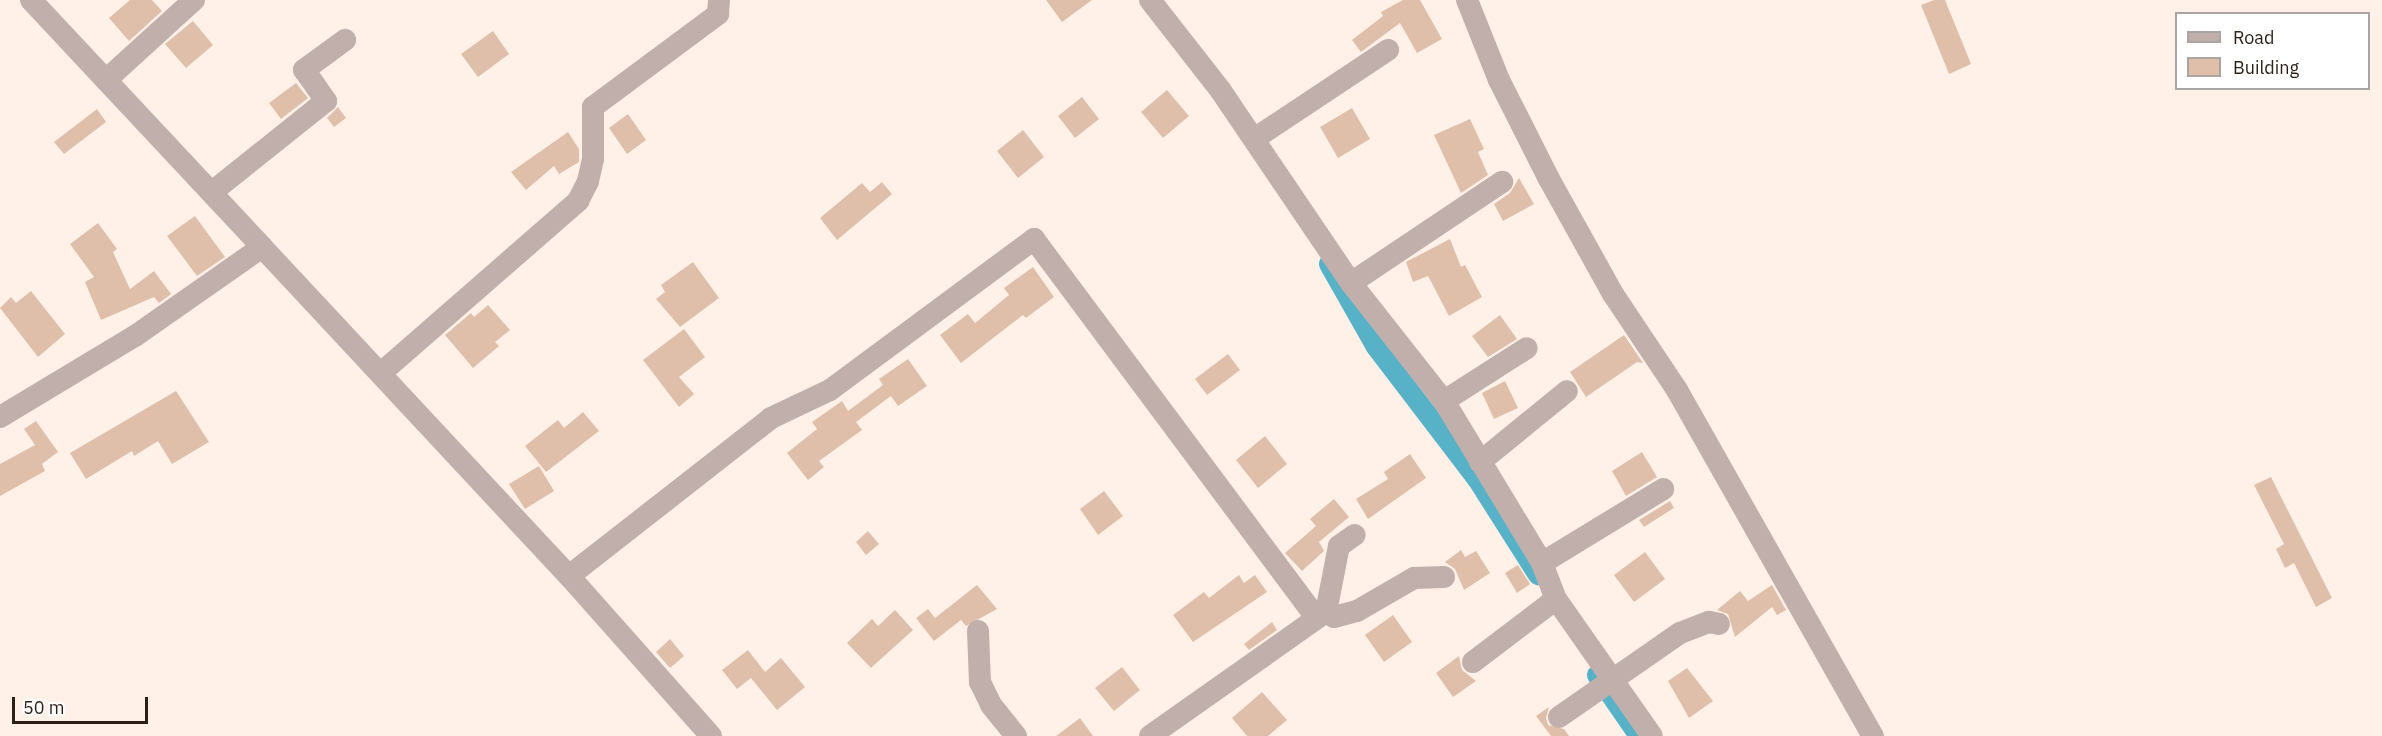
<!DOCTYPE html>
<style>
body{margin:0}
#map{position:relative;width:2382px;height:736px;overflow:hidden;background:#fff1e8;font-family:"IBM Plex Sans",sans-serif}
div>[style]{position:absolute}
.canal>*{height:20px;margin:-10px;padding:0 10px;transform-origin:10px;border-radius:10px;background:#57b2c8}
.building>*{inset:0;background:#dfbfa9}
.minor>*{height:22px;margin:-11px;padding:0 11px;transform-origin:11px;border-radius:11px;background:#c1afac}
span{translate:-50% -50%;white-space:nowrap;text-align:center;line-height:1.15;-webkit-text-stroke:6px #fff;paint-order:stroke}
.legend{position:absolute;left:2175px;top:12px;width:195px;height:78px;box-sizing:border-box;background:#fff;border:2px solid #aaa5a2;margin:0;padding:8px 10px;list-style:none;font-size:18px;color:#2b1f17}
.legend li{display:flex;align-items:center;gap:12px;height:30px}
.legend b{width:30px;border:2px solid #aaa5a2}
.scale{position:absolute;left:12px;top:697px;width:136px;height:27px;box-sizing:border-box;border:3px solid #2b1f17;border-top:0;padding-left:8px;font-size:18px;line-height:21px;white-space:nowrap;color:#2b1f17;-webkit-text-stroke:4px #fff;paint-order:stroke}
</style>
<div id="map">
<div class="canal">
<i style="left:1329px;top:264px;width:95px;rotate:60.5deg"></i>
<i style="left:1376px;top:347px;width:166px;rotate:52.6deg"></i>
<i style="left:1477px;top:479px;width:114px;rotate:57.6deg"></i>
<i style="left:1597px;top:675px;width:74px;rotate:55.5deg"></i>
</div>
<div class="building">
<i style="clip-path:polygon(130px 0,152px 0,162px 11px,129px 41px,109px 18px)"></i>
<i style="clip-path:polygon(1046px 0,1092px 0,1062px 22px)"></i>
<i style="clip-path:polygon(1403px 0,1420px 0,1442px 39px,1417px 53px,1400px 23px,1361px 52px,1352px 40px,1383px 16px,1381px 12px)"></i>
<i style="clip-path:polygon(1934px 0,1945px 0,1971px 64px,1949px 74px,1921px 5px)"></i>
<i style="clip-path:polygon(193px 21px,213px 45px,186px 68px,165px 44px)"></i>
<i style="clip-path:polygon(493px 31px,509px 54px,478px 77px,461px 54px)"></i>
<i style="clip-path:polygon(296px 83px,308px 98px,281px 119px,269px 103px)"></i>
<i style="clip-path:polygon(1167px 90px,1189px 116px,1163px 138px,1141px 112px)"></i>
<i style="clip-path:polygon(1082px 97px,1099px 119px,1075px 138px,1058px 116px)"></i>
<i style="clip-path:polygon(338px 107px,346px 118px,334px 127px,327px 118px)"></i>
<i style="clip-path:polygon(1352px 108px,1370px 139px,1338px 158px,1320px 127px)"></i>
<i style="clip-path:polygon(97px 109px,106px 122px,64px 154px,54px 142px)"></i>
<i style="clip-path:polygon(628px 114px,646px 140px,627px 154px,609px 128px)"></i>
<i style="clip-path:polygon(1470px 119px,1484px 149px,1478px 152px,1488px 175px,1461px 193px,1434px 135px)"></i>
<i style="clip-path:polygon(1023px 130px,1044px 157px,1018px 178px,997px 151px)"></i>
<i style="clip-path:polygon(568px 132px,579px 149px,579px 162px,559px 174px,554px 166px,526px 190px,511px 172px)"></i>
<i style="clip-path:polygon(1519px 178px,1534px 204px,1503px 221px,1494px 204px,1510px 193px)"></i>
<i style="clip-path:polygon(882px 182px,892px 194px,837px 240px,820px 218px,862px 183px,870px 192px)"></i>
<i style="clip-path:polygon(195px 216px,225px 257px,197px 276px,167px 236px)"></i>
<i style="clip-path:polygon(98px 223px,117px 249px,113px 252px,130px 289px,154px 271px,171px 294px,159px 303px,154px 297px,101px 320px,85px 282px,94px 277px,70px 244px)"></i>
<i style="clip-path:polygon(1450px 239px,1461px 267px,1465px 265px,1482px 297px,1449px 316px,1428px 276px,1413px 282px,1406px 262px)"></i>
<i style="clip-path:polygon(693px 262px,719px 298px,680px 327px,656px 299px,665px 292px,661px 285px)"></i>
<i style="clip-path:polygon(1033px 267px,1054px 297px,1026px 318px,1023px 315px,961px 363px,940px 335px,968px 314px,975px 323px,1009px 295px,1004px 288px)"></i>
<i style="clip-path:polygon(31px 291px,65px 334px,38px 357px,0 308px,11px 297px,16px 303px)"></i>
<i style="clip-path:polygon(488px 305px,510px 330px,495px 342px,499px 346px,473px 368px,445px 335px,471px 313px,474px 317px)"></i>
<i style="clip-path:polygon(1500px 315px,1517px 339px,1488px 357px,1472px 336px)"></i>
<i style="clip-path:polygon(684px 329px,705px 357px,679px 377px,694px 394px,679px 407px,643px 360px)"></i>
<i style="clip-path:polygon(1624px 335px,1643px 363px,1637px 362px,1586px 397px,1570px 372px)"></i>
<i style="clip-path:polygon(1228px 354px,1240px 370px,1207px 395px,1195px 379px)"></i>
<i style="clip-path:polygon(908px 359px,927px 386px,898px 406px,891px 396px,856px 422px,862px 430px,819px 461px,824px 467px,808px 480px,787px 453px,817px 429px,812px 422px,842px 401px,848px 411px,883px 385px,879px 379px)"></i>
<i style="clip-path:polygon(1505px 381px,1518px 408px,1494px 419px,1482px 393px)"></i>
<i style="clip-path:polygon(176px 391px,209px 442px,172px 464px,158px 441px,134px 456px,132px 451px,86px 479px,70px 453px)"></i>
<i style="clip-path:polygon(583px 412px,599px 431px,546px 472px,525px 446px,558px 420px,564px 428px)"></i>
<i style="clip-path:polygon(36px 421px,58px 452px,42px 464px,45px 471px,0 496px,0 464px,35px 445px,24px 429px)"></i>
<i style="clip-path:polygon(1265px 436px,1287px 464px,1258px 488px,1236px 460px)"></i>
<i style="clip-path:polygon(1642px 452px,1657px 477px,1626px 496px,1612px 471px)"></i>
<i style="clip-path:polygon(1410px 454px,1426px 478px,1368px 519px,1356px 499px,1388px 479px,1384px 472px)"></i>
<i style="clip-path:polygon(539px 466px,554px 491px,525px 509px,509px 484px)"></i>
<i style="clip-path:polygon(2271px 477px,2332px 598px,2316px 607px,2294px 563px,2285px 568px,2276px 549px,2284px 544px,2254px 485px)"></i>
<i style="clip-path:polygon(1104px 491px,1123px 516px,1098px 535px,1080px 509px)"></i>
<i style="clip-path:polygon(1334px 499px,1349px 517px,1319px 542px,1324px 551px,1302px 571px,1285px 553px,1316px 526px,1310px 519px)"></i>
<i style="clip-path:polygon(1670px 501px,1674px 508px,1644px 527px,1639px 520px)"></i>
<i style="clip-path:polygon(868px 531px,879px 544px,866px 555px,856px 542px)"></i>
<i style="clip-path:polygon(1461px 550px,1465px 557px,1476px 551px,1490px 573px,1464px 590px,1455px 569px,1445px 562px)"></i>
<i style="clip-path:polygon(1645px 552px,1665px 579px,1634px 602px,1614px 575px)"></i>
<i style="clip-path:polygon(1518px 565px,1530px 584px,1517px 593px,1505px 573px)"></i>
<i style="clip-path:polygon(1239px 575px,1244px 583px,1255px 575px,1267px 592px,1193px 642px,1173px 615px,1204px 592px,1209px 598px)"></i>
<i style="clip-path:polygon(977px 585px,997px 609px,966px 626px,961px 620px,934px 641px,916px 618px,928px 609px,935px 618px)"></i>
<i style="clip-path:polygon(1772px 585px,1786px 610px,1777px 615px,1772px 607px,1735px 637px,1728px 614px,1717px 610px,1740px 591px,1748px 601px)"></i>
<i style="clip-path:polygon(895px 610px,913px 630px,871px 668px,847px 643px,872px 619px,878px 626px)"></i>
<i style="clip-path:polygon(1393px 615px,1412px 642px,1384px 662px,1365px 635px)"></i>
<i style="clip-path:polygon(1272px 622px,1277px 630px,1249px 650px,1244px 644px)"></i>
<i style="clip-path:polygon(670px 639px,684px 656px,670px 668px,656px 652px)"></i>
<i style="clip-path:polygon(748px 650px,765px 672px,781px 658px,805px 687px,777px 710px,751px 678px,737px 689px,722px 670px)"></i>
<i style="clip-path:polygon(1459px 656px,1462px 670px,1476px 681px,1453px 697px,1436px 673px)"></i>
<i style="clip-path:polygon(1122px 667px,1140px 690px,1114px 711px,1095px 688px)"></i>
<i style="clip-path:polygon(1687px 668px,1713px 701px,1689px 718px,1668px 681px)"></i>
<i style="clip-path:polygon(1262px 692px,1287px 720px,1268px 736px,1247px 736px,1232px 718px)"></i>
<i style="clip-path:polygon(1549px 707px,1546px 718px,1548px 725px,1564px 729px,1569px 736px,1551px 736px,1536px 716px)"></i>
<i style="clip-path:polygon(1080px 718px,1093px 736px,1056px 736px)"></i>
</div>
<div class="minor">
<i style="left:31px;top:0;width:338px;rotate:46.9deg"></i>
<i style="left:1150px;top:0;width:115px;rotate:52deg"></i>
<i style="left:1221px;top:91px;width:232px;rotate:55.9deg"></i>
<i style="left:1351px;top:283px;width:150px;rotate:51.8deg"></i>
<i style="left:1444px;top:401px;width:189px;rotate:58.8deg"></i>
<i style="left:1542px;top:563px;width:39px;rotate:69deg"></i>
<i style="left:1556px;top:599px;width:167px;rotate:55deg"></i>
<i style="left:1467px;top:0;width:86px;rotate:68.2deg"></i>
<i style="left:1499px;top:80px;width:111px;rotate:63.2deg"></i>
<i style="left:1549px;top:179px;width:132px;rotate:60.9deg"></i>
<i style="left:1613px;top:294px;width:115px;rotate:56.3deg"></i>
<i style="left:1677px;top:390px;width:398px;rotate:60.5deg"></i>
<i style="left:106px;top:80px;width:119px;rotate:-42.3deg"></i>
<i style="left:1254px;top:139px;width:161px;rotate:-33.6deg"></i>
<i style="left:212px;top:192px;width:146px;rotate:-38.6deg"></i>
<i style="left:326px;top:101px;width:38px;rotate:-125deg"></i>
<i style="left:304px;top:70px;width:51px;rotate:-36.2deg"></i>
<i style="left:1351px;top:283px;width:182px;rotate:-33.8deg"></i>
<i style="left:381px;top:373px;width:262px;rotate:-41.1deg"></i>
<i style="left:578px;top:201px;width:22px;rotate:-63deg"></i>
<i style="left:588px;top:181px;width:23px;rotate:-77deg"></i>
<i style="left:593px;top:159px;width:52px;rotate:-90deg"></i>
<i style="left:593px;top:107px;width:156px;rotate:-36.6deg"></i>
<i style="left:718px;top:14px;width:14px;rotate:-86deg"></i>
<i style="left:1444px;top:401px;width:98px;rotate:-32.6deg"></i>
<i style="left:0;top:417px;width:157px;rotate:-31deg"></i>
<i style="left:135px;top:336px;width:155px;rotate:-35deg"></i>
<i style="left:262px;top:247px;width:450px;rotate:47deg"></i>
<i style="left:569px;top:576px;width:214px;rotate:48.4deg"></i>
<i style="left:1480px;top:462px;width:112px;rotate:-39.2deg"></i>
<i style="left:1542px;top:563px;width:142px;rotate:-31.4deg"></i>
<i style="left:569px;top:576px;width:256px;rotate:-38deg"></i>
<i style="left:771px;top:418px;width:65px;rotate:-25.4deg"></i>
<i style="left:830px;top:390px;width:254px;rotate:-36.5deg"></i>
<i style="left:1034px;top:239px;width:472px;rotate:53.3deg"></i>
<i style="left:1326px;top:612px;width:9px;rotate:32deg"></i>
<i style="left:1334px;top:617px;width:24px;rotate:-15deg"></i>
<i style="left:1357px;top:611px;width:66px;rotate:-30.1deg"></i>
<i style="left:1414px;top:578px;width:30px;rotate:-2deg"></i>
<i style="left:978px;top:631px;width:51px;rotate:87.8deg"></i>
<i style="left:980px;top:682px;width:25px;rotate:64deg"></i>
<i style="left:991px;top:705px;width:40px;rotate:51deg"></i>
<i style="left:1473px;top:662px;width:104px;rotate:-37.2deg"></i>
<i style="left:1559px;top:717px;width:147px;rotate:-34.8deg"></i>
<i style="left:1680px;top:633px;width:31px;rotate:-21deg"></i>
<i style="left:1709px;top:622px;width:10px;rotate:11deg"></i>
<i style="left:1150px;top:736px;width:215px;rotate:-35.2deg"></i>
<i style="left:1326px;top:612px;width:67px;rotate:-78.9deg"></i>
<i style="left:1339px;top:546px;width:19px;rotate:-35deg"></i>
</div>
<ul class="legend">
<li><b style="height:8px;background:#c1afac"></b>Road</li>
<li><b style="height:16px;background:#dfbfa9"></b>Building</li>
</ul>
<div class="scale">50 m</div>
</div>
